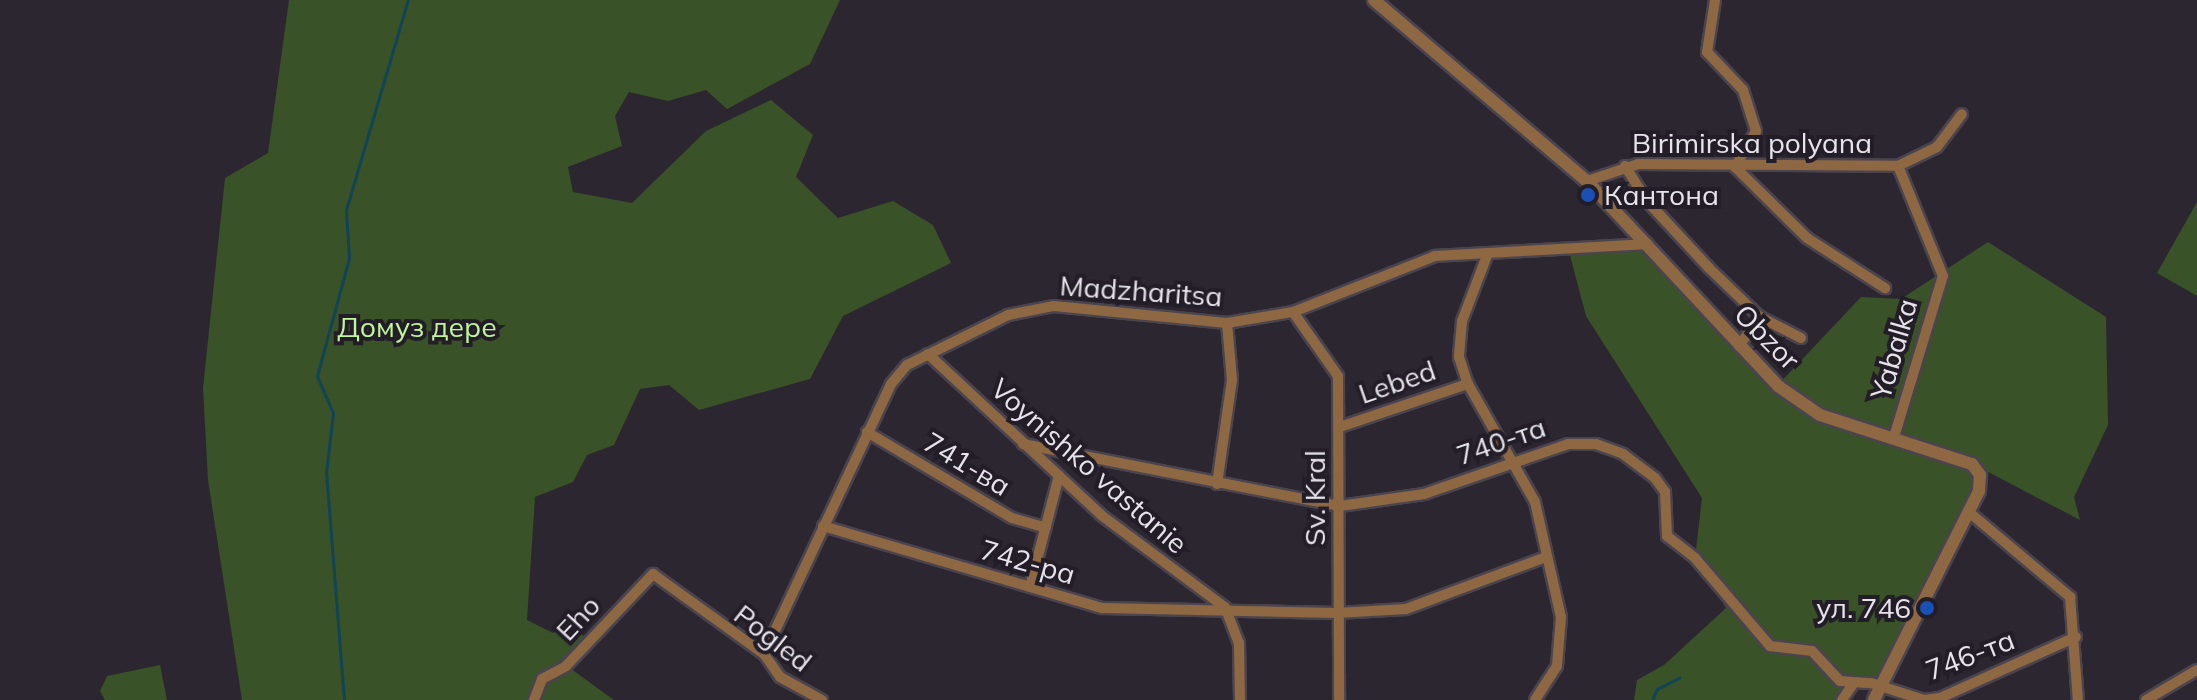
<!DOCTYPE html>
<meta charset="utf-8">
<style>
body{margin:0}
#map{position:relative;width:2197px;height:700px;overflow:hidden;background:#2c2631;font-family:Mulish,sans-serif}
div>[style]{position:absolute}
.green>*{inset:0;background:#395227}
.stream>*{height:3px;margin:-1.5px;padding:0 1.5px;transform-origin:1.5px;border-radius:1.5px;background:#114456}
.roads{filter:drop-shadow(2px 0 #4a444f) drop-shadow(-2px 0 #4a444f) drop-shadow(0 2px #4a444f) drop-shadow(0 -2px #4a444f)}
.minor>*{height:10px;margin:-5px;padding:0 5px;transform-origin:5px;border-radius:5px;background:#8e6842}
.tertiary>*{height:12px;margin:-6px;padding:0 6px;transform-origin:6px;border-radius:6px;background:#8e6842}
.dots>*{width:22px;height:22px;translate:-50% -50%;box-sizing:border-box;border:4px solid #221d27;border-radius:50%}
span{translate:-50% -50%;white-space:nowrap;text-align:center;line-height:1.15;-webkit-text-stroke:8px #221d27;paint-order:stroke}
.street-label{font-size:28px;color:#e6e3ea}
.poi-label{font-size:28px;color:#e6e3ea}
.left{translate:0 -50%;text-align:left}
.right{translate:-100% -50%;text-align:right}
.park-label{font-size:28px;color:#c0f59a}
</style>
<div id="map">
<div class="green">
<i style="clip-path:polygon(289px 0,840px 0,810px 64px,727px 109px,706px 90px,668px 101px,629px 92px,615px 116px,622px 146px,568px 167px,573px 192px,632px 203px,706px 131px,771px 100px,813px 135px,796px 177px,838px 218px,893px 201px,933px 225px,951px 263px,843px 316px,810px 379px,699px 410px,669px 385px,640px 389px,614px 445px,587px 455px,573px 482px,535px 497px,527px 620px,553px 633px,575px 623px,585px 639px,567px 666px,614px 700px,242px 700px,208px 480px,203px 388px,225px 178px,268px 153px)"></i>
<i style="clip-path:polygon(2197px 202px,2197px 296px,2157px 273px)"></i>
<i style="clip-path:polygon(1988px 242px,2106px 317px,2108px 425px,2074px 497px,2080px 520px,1973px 464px,1979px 491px,1880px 685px,1853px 684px,1842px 700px,1634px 700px,1637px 680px,1664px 665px,1726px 608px,1695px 558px,1702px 498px,1586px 316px,1568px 248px,1648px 244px,1778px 385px,1861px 297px,1901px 299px)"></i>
<i style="clip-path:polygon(160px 665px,167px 700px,105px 700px,100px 691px,107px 676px)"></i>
</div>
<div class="stream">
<i style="left:344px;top:700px;width:228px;rotate:-94.5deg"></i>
<i style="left:326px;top:473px;width:60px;rotate:-83.3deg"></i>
<i style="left:333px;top:413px;width:40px;rotate:-113.4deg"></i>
<i style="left:317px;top:376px;width:122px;rotate:-74.8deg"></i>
<i style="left:349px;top:258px;width:48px;rotate:-93.6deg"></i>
<i style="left:346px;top:210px;width:219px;rotate:-73.6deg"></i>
<i style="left:1652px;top:700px;width:12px;rotate:-66deg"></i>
<i style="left:1657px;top:689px;width:25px;rotate:-27deg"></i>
</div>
<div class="roads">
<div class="minor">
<i style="left:1715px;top:0;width:53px;rotate:98.7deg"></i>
<i style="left:1707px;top:52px;width:52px;rotate:46.5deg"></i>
<i style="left:1743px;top:90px;width:43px;rotate:72.4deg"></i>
<i style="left:1756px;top:131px;width:42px;rotate:120.3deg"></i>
<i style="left:1625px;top:166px;width:41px;rotate:57.8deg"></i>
<i style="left:1647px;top:201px;width:91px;rotate:47.2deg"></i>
<i style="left:1709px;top:268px;width:71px;rotate:43.9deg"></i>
<i style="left:1760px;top:317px;width:46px;rotate:27.1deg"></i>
<i style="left:1735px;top:167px;width:101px;rotate:44.6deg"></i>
<i style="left:1807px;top:238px;width:93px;rotate:32.7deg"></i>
<i style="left:1587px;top:181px;width:54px;rotate:-18.4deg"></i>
<i style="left:1638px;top:164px;width:260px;rotate:0.4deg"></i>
<i style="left:1898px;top:166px;width:43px;rotate:-26deg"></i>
<i style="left:1937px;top:147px;width:41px;rotate:-52.9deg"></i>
<i style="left:1488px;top:253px;width:73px;rotate:110.9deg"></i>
<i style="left:1462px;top:321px;width:36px;rotate:95deg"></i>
<i style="left:1459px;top:357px;width:28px;rotate:72deg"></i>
<i style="left:1468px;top:384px;width:136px;rotate:60.4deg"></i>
<i style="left:1535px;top:502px;width:118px;rotate:77.3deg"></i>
<i style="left:1561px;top:617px;width:49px;rotate:94.7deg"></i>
<i style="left:1557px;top:666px;width:40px;rotate:122.9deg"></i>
<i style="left:1293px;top:312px;width:78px;rotate:54.9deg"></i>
<i style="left:1338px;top:376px;width:324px;rotate:89.8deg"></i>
<i style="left:1739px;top:346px;width:36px;rotate:-54deg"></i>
<i style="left:928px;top:354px;width:236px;rotate:42.9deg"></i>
<i style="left:1101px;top:515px;width:152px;rotate:36.7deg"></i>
<i style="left:1340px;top:427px;width:135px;rotate:-18.6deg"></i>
<i style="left:867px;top:432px;width:169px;rotate:30.7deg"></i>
<i style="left:1012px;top:518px;width:35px;rotate:16deg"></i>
<i style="left:1894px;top:437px;width:168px;rotate:-73.1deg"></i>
<i style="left:1943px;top:276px;width:119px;rotate:-112.2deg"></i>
<i style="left:1023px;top:444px;width:323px;rotate:11.1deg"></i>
<i style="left:1340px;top:506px;width:85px;rotate:-8.1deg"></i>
<i style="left:1424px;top:494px;width:152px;rotate:-19.1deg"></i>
<i style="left:1568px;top:444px;width:28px"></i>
<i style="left:1596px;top:444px;width:29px;rotate:20deg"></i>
<i style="left:1623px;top:454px;width:40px;rotate:37deg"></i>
<i style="left:1655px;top:478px;width:17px;rotate:54deg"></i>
<i style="left:1665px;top:492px;width:44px;rotate:87.4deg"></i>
<i style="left:1667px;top:536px;width:36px;rotate:38deg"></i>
<i style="left:1695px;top:558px;width:116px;rotate:49.6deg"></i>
<i style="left:1770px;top:646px;width:42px;rotate:6.8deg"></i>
<i style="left:1812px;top:651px;width:41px;rotate:47deg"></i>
<i style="left:1840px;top:681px;width:31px;rotate:4deg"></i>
<i style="left:1871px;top:683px;width:56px;rotate:17.8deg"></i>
<i style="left:1924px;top:700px;width:16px;rotate:-7deg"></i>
<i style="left:1940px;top:698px;width:149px;rotate:-24.2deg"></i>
<i style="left:1217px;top:484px;width:105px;rotate:-81.8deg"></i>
<i style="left:1232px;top:380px;width:57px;rotate:-95deg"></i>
<i style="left:1970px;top:513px;width:131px;rotate:40deg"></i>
<i style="left:2070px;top:597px;width:103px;rotate:85.6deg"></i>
<i style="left:823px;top:526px;width:291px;rotate:16.4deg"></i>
<i style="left:1102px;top:608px;width:235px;rotate:1.2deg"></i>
<i style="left:1337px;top:613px;width:69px;rotate:-3.3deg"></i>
<i style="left:1406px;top:609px;width:149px;rotate:-20.4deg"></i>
<i style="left:1030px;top:587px;width:115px;rotate:-75.4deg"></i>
<i style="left:1225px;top:607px;width:39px;rotate:69deg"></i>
<i style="left:1239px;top:643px;width:57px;rotate:89deg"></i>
<i style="left:764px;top:654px;width:298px;rotate:-64.8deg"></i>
<i style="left:891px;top:384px;width:25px;rotate:-50deg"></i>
<i style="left:907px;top:365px;width:113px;rotate:-26.3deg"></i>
<i style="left:1008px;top:315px;width:47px;rotate:-11.1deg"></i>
<i style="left:1054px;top:306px;width:174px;rotate:5.6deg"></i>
<i style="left:1227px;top:323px;width:67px;rotate:-9.5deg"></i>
<i style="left:1293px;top:312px;width:153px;rotate:-21.5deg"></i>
<i style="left:1435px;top:256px;width:213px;rotate:-3.2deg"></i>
<i style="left:534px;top:700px;width:22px;rotate:-69deg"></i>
<i style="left:542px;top:679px;width:27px;rotate:-28deg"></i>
<i style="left:566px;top:666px;width:127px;rotate:-46.6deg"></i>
<i style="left:653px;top:574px;width:137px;rotate:35.8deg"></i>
<i style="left:764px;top:654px;width:28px;rotate:55deg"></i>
<i style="left:780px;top:677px;width:48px;rotate:28.7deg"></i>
<i style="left:1842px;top:700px;width:19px;rotate:-55deg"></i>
<i style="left:2146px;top:700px;width:59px;rotate:-30.5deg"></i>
</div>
<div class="tertiary">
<i style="left:1374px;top:0;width:280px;rotate:40.4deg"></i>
<i style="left:1587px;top:181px;width:280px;rotate:47deg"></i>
<i style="left:1778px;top:386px;width:51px;rotate:34.6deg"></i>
<i style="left:1820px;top:415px;width:160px;rotate:17.9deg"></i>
<i style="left:1972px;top:464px;width:14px;rotate:54deg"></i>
<i style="left:1980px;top:475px;width:16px;rotate:94deg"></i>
<i style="left:1979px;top:491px;width:234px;rotate:116.7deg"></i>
</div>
</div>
<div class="dots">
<i style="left:1588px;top:195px;background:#1a4fb4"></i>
<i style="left:1927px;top:608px;background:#1a4fb4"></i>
</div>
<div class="street-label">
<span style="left:1752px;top:143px">Birimirska polyana</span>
<span style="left:1141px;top:291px;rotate:4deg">Madzharitsa</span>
<span style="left:1767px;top:337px;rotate:45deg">Obzor</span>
<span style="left:1894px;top:349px;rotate:-74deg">Yabalka</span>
<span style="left:1397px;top:382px;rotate:-19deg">Lebed</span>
<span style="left:1501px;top:441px;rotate:-19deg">740-та</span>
<span style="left:967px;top:464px;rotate:31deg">741-ва</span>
<span style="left:1089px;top:466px;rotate:41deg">Voynishko vastanie</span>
<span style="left:1315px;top:498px;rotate:-90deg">Sv. Kral</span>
<span style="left:1028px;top:562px;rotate:16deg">742-ра</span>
<span style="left:578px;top:618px;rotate:-47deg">Eho</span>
<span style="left:773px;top:638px;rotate:38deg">Pogled</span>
<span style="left:1970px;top:655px;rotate:-21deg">746-та</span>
</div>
<div class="poi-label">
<span class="left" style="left:1604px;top:195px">Кантона</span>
<span class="right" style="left:1911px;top:608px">ул. 746</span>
</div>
<div class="park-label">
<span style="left:417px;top:327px">Домуз дере</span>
</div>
</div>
